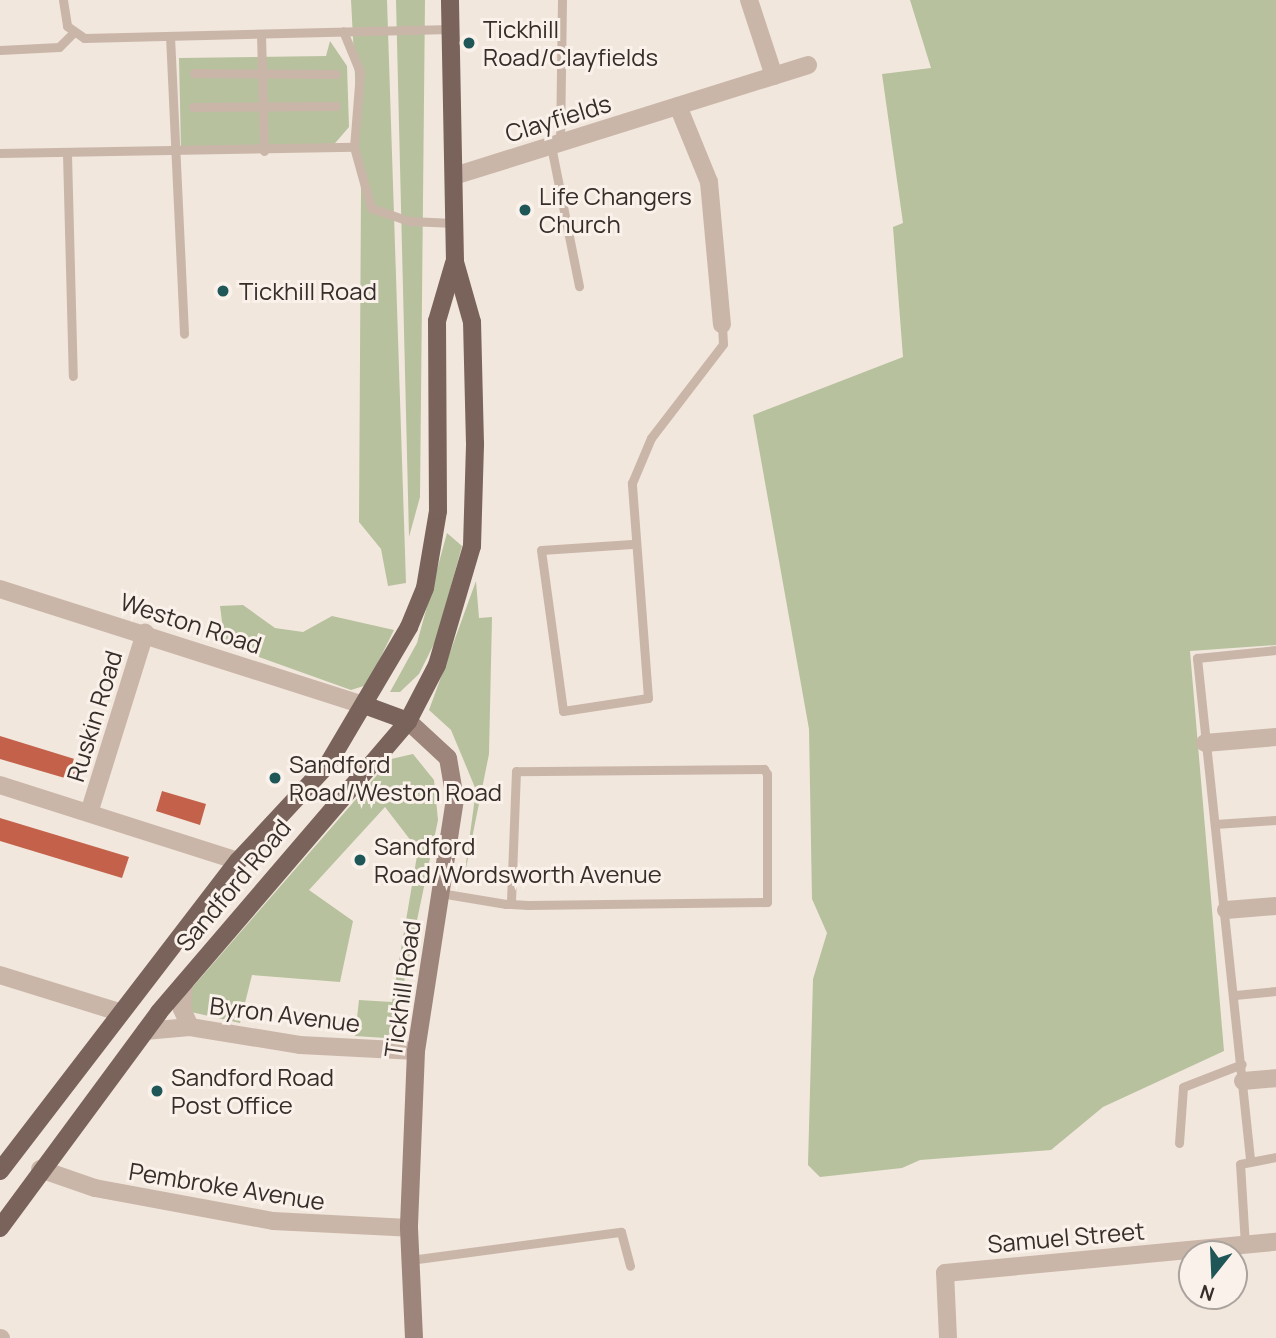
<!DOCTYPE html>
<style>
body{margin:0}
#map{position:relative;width:1276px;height:1338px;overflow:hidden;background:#f2e7dd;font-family:Manrope,sans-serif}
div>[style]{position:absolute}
.green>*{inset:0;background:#b7c19e}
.building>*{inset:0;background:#c3614b}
.lane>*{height:9px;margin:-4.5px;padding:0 4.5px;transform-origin:4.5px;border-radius:4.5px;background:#cab6a9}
.street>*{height:18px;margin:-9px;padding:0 9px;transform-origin:9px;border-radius:9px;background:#cab6a9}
.secondary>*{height:18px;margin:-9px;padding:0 9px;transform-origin:9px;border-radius:9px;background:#9d857b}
.primary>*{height:18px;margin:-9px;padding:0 9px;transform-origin:9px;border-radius:9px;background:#79635b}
.dots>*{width:19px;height:19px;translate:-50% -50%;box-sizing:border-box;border:4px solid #f9f1ea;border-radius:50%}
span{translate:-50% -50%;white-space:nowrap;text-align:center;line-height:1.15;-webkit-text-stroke:6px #f9f1ea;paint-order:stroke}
.poi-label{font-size:24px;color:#372d29}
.left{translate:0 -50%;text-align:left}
.street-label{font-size:24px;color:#372d29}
.north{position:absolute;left:1178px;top:1240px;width:70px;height:70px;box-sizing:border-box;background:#f9f1ea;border:2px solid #aba39d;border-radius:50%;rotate:198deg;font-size:19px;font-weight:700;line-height:28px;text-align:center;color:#372d29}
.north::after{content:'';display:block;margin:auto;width:24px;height:32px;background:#1f5758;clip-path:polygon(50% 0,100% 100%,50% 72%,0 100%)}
</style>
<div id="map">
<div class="green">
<i style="clip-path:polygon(351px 0,387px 0,406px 583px,388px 586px,381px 549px,359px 522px,361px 190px)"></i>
<i style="clip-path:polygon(396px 0,425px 0,420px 497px,409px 537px)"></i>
<i style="clip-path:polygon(910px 0,1276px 0,1276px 645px,1190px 651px,1224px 1051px,1103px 1107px,1051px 1150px,920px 1160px,902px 1168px,820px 1177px,808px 1165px,813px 979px,827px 933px,812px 899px,809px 729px,753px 415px,903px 357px,893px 227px,903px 223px,882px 74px,931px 68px)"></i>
<i style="clip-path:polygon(330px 41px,347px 66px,349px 127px,330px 149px,181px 151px,179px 58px,326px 56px)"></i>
<i style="clip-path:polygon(447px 533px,462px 546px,437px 638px,419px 674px,400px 692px,390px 692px,417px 643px)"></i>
<i style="clip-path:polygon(476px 581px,479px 618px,492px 617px,489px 754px,464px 878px,476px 790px,451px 730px,429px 710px)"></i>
<i style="clip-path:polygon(243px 605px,275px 628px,303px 632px,332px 616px,394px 630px,367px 685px,351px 690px,225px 645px,220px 606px)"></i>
<i style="clip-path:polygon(413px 754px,434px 780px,438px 820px,394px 1030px,385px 1038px,355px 1036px,359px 1000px,392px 1002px,418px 850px,385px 807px,309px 890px,353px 921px,340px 982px,252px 975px,240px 1023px,191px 1012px,190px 990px,391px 759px)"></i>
</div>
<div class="building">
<i style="clip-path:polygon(0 736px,81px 761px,75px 781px,0 759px)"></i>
<i style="clip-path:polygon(162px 791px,206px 804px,200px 825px,156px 811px)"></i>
<i style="clip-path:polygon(0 818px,129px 857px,122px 878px,0 841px)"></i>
</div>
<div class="lane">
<i style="left:63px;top:0;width:26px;rotate:81deg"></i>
<i style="left:67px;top:26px;width:21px;rotate:35deg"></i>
<i style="left:84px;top:38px;width:367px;rotate:-1.4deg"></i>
<i style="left:261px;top:34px;width:117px;rotate:88.5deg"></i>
<i style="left:170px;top:36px;width:298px;rotate:87.3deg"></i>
<i style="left:0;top:50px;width:59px;rotate:-2.9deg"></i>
<i style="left:59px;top:47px;width:20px;rotate:-45deg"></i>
<i style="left:194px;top:73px;width:142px;rotate:0.4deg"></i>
<i style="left:193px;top:107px;width:143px;rotate:-0.4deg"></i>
<i style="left:560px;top:143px;width:143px;rotate:-89.2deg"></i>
<i style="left:551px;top:146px;width:143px;rotate:78.7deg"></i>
<i style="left:354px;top:147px;width:63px;rotate:74.4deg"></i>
<i style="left:371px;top:208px;width:40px;rotate:18.9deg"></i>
<i style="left:409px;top:221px;width:45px;rotate:2.5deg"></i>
<i style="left:0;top:153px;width:354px;rotate:-1deg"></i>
<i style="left:354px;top:147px;width:75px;rotate:-85.4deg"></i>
<i style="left:360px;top:72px;width:44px;rotate:-112.5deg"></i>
<i style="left:67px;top:154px;width:222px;rotate:88.5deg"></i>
<i style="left:632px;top:544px;width:91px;rotate:176.2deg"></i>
<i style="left:541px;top:550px;width:162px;rotate:82.2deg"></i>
<i style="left:563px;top:711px;width:86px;rotate:-8.7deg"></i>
<i style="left:648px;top:698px;width:216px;rotate:-94.3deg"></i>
<i style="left:632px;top:483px;width:49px;rotate:-67.1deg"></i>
<i style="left:651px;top:438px;width:118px;rotate:-52.5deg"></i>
<i style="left:723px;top:344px;width:20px;rotate:-93deg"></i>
<i style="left:1215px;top:824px;width:61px;rotate:-3.8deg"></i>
<i style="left:440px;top:893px;width:67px;rotate:9.5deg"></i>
<i style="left:506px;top:904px;width:5px"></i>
<i style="left:511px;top:904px;width:17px;rotate:3deg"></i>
<i style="left:528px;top:905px;width:239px;rotate:-0.7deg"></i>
<i style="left:767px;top:902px;width:128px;rotate:-90deg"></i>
<i style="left:767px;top:774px;width:6px;rotate:-121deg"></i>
<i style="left:764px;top:769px;width:248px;rotate:179.5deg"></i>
<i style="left:516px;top:771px;width:133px;rotate:92.2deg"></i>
<i style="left:1235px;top:995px;width:41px;rotate:-5.6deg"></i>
<i style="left:1179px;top:1143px;width:56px;rotate:-85.9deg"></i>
<i style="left:1183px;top:1087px;width:63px;rotate:-21.3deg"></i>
<i style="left:1250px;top:1159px;width:504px;rotate:-96.04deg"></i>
<i style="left:1197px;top:658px;width:79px;rotate:-5.8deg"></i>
<i style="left:1245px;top:1245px;width:81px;rotate:-93.5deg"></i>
<i style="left:1240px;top:1164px;width:37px;rotate:-11deg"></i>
<i style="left:410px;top:1260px;width:213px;rotate:-7.6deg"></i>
<i style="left:621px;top:1232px;width:35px;rotate:75deg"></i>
</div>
<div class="street">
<i style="left:749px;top:0;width:80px;rotate:71.8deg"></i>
<i style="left:678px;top:106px;width:82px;rotate:67.8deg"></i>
<i style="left:709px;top:182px;width:143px;rotate:84.8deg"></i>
<i style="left:454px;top:176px;width:371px;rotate:-17.4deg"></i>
<i style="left:0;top:589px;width:385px;rotate:17.7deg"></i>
<i style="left:1205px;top:743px;width:71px;rotate:-4.8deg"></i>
<i style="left:0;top:785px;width:250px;rotate:17.7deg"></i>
<i style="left:89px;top:813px;width:189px;rotate:-72.7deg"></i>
<i style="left:1226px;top:910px;width:50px;rotate:-4.6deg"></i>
<i style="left:0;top:975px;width:125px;rotate:17.3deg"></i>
<i style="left:190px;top:1027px;width:111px;rotate:9.3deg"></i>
<i style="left:300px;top:1045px;width:116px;rotate:3deg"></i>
<i style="left:145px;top:1031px;width:45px;rotate:-5.1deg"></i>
<i style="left:190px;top:1027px;width:20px;rotate:-114deg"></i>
<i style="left:182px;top:1009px;width:26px;rotate:-86deg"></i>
<i style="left:1243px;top:1081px;width:33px;rotate:-5deg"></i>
<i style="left:40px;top:1169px;width:58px;rotate:19.1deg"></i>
<i style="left:95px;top:1188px;width:181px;rotate:10.5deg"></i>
<i style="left:273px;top:1221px;width:136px;rotate:2.9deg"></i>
<i style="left:0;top:1338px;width:1px"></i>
<i style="left:948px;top:1338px;width:65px;rotate:-92.6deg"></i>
<i style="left:945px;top:1273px;width:332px;rotate:-5.4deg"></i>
</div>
<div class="secondary">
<i style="left:408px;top:721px;width:54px;rotate:42.8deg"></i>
<i style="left:448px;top:758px;width:42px;rotate:80.3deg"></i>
<i style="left:455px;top:799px;width:255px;rotate:98.8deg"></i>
<i style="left:416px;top:1051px;width:177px;rotate:92.3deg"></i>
<i style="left:409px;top:1228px;width:110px;rotate:87.4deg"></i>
</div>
<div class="primary">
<i style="left:367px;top:706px;width:44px;rotate:20.1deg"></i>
<i style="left:0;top:1171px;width:391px;rotate:-52.5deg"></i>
<i style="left:238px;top:861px;width:132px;rotate:-47.1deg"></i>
<i style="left:328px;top:764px;width:159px;rotate:-59.4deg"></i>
<i style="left:409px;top:627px;width:42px;rotate:-67.7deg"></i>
<i style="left:425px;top:588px;width:78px;rotate:-80.4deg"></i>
<i style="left:438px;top:511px;width:190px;rotate:-90.3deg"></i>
<i style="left:437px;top:321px;width:60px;rotate:-73.7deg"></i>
<i style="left:0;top:1228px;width:268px;rotate:-53.6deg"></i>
<i style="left:159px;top:1012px;width:383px;rotate:-49.4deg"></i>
<i style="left:408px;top:721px;width:63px;rotate:-62.6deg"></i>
<i style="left:437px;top:665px;width:124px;rotate:-73.6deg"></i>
<i style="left:472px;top:546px;width:102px;rotate:-88.3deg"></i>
<i style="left:475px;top:444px;width:122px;rotate:-91.4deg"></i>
<i style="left:472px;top:322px;width:62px;rotate:-105.8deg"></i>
<i style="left:455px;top:262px;width:262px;rotate:-91.1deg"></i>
</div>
<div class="dots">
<i style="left:469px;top:43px;background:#1f5758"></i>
<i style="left:525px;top:210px;background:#1f5758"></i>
<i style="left:223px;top:291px;background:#1f5758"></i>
<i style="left:275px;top:778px;background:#1f5758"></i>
<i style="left:360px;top:860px;background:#1f5758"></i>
<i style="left:157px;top:1091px;background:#1f5758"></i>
</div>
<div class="poi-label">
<span class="left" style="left:483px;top:43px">Tickhill<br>Road/Clayfields</span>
<span class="left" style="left:539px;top:210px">Life Changers<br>Church</span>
<span class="left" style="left:239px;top:291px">Tickhill Road</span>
<span class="left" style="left:289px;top:778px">Sandford<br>Road/Weston Road</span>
<span class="left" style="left:374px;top:860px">Sandford<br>Road/Wordsworth Avenue</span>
<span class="left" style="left:171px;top:1091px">Sandford Road<br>Post Office</span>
</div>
<div class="street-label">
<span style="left:558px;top:118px;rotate:-17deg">Clayfields</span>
<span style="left:191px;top:623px;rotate:18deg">Weston Road</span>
<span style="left:94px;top:716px;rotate:-73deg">Ruskin Road</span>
<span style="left:233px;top:885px;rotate:-50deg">Sandford Road</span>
<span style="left:402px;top:989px;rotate:-82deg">Tickhill Road</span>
<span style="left:285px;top:1014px;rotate:7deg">Byron Avenue</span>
<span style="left:227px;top:1186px;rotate:9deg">Pembroke Avenue</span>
<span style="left:1066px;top:1237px;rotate:-5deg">Samuel Street</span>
</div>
<div class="north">N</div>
</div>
